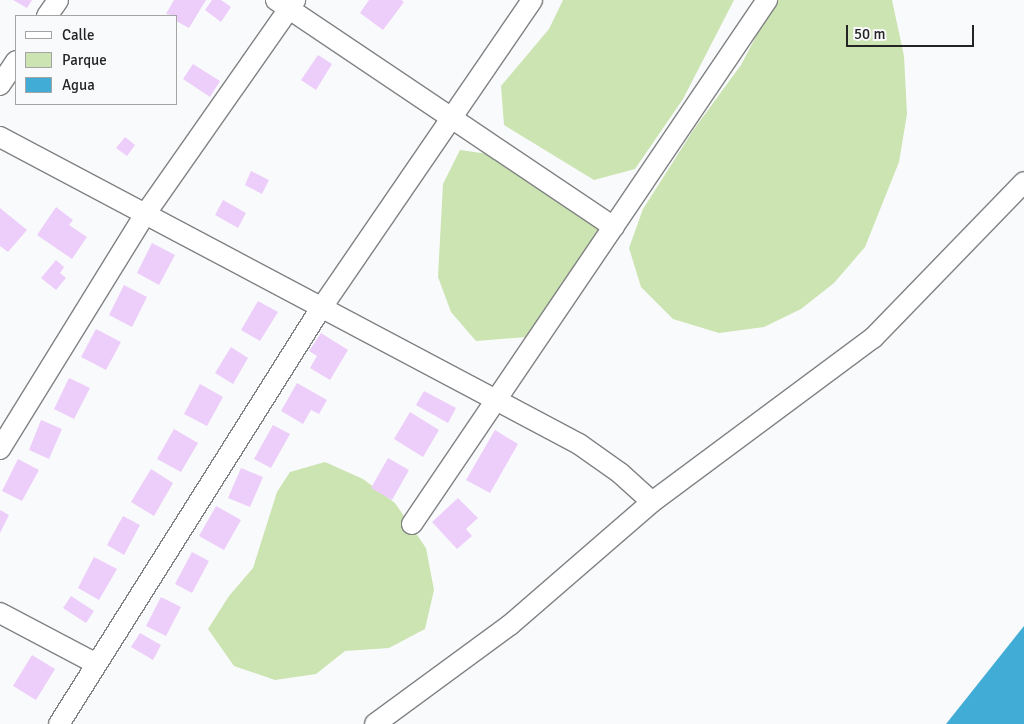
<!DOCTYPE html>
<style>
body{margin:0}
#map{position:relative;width:1024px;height:724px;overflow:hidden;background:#f9fafb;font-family:Signika,sans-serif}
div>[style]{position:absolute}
.green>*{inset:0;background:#cbe4b1}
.water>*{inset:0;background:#41acd5}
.building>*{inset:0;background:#edcefa}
.roads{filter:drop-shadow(1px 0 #818284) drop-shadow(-1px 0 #818284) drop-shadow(0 1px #818284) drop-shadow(0 -1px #818284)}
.street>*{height:20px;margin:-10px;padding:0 10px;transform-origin:10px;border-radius:10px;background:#fff}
span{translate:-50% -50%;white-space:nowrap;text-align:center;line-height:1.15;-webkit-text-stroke:5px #f9fafb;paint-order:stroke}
.legend{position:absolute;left:15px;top:15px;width:162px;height:90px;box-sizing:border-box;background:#f9fafb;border:1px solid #a4a4a5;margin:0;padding:6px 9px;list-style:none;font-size:15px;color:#242425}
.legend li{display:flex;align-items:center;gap:10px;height:25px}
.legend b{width:25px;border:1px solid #a4a4a5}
.scale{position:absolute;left:846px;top:25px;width:128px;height:22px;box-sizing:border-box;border:2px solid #242425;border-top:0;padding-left:6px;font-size:15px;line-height:18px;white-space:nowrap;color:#242425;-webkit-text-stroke:4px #f9fafb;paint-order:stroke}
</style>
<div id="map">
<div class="green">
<i style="clip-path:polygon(563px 0,734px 0,683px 99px,635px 169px,594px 180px,504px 125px,501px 86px,549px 29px)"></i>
<i style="clip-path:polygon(775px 0,892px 0,904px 56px,907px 114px,899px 162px,865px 247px,834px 283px,801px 309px,764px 327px,719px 333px,673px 319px,641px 287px,629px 248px,643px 209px,694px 129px,741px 65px)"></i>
<i style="clip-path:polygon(460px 150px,495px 155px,598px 210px,608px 247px,591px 279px,561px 316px,526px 337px,476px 341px,451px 312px,438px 277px,443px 184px)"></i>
<i style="clip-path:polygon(325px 462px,363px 479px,395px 503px,426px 548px,434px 590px,425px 629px,389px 648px,345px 651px,316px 674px,275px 680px,234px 666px,208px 629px,229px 596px,253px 568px,277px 492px,290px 472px)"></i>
</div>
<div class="water">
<i style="clip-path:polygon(1024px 626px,1024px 724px,946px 724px)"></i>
</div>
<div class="building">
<i style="clip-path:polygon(13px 0,32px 0,27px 8px)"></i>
<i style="clip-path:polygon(174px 0,206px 0,189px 28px,176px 21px,176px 16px,166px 14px)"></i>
<i style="clip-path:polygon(212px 0,221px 0,231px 7px,221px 22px,205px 10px)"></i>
<i style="clip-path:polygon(369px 0,401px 0,404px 2px,383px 30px,360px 13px)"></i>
<i style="clip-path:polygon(318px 55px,332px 64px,316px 90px,301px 80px)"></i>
<i style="clip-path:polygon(193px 64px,220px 81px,210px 97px,183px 79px)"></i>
<i style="clip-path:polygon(125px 137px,135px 145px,127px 156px,116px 148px)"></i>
<i style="clip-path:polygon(251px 171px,269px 180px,262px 194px,245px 185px)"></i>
<i style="clip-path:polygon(223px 200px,246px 213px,238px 228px,215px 215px)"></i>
<i style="clip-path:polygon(56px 207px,73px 220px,69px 225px,87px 237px,72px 259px,37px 235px)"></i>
<i style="clip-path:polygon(0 208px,27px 230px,8px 252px,0 246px)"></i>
<i style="clip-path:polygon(152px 243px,175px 255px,159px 285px,137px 273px)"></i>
<i style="clip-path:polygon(56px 260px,64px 267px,60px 273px,66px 278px,56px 290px,41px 278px)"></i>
<i style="clip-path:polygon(124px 285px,147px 297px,132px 327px,109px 315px)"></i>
<i style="clip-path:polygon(258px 301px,278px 312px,260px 341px,241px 330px)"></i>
<i style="clip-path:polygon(96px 329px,121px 342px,106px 370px,81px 357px)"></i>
<i style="clip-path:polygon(321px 333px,348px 350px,330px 380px,310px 368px,317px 356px,309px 351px)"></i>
<i style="clip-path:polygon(231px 347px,248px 358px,233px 384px,215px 373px)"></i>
<i style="clip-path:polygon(69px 378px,90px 388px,74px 419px,54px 409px)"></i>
<i style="clip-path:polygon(297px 383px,327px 400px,319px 414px,311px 410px,303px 424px,281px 411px)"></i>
<i style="clip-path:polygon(200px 384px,223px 397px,207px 426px,184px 414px)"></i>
<i style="clip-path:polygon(424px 391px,456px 408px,448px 423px,416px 405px)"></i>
<i style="clip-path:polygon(410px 412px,439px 430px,423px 457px,394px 439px)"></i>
<i style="clip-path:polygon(41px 420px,62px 429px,49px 459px,29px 450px)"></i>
<i style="clip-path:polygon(273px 425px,290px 434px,271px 468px,254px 459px)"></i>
<i style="clip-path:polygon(174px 429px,198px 443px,181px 472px,157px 459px)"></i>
<i style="clip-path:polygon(495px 430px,518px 444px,490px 493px,466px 480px)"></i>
<i style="clip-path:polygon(388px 458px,409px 470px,392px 500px,371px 488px)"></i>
<i style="clip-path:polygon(18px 459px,39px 470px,22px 501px,2px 491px)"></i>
<i style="clip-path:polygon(241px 468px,263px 477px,250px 507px,228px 498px)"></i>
<i style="clip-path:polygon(151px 469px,173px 483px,154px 516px,131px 502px)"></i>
<i style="clip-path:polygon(458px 498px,478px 518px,466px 529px,472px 536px,457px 549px,432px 522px)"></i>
<i style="clip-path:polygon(216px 506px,241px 520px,224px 550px,199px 536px)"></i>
<i style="clip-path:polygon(0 510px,9px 515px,0 533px)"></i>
<i style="clip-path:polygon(123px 516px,140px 525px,124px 555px,107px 545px)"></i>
<i style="clip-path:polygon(192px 552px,209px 561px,192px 593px,175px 584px)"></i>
<i style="clip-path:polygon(94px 557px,117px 569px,99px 600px,78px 588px)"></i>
<i style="clip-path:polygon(71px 596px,94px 611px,86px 623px,63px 608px)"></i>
<i style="clip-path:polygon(161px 597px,181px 607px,166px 636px,146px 626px)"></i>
<i style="clip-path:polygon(140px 633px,161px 645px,153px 660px,131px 647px)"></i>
<i style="clip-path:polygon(32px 655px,55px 669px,36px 700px,13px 686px)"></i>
</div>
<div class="roads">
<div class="street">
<i style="left:276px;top:0;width:407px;rotate:33.9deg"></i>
<i style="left:47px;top:16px;width:19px;rotate:-55deg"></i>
<i style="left:0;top:85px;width:29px;rotate:-56deg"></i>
<i style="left:0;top:137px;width:655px;rotate:27.93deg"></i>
<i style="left:579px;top:444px;width:50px;rotate:35.3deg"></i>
<i style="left:620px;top:473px;width:43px;rotate:42.2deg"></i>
<i style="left:0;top:449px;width:278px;rotate:-58.3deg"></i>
<i style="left:146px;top:213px;width:260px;rotate:-55deg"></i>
<i style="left:412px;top:524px;width:633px;rotate:-55.88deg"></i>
<i style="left:0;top:613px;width:107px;rotate:27.8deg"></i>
<i style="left:59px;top:724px;width:493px;rotate:-57.8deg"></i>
<i style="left:322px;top:307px;width:372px;rotate:-55.6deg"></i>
<i style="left:375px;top:724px;width:167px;rotate:-36.3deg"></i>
<i style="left:510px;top:625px;width:188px;rotate:-40.9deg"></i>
<i style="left:652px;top:502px;width:275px;rotate:-36.6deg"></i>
<i style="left:873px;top:338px;width:217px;rotate:-45.9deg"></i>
</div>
</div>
<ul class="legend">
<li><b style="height:6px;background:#fff"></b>Calle</li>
<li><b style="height:14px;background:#cbe4b1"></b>Parque</li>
<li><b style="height:14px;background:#41acd5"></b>Agua</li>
</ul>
<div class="scale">50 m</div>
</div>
